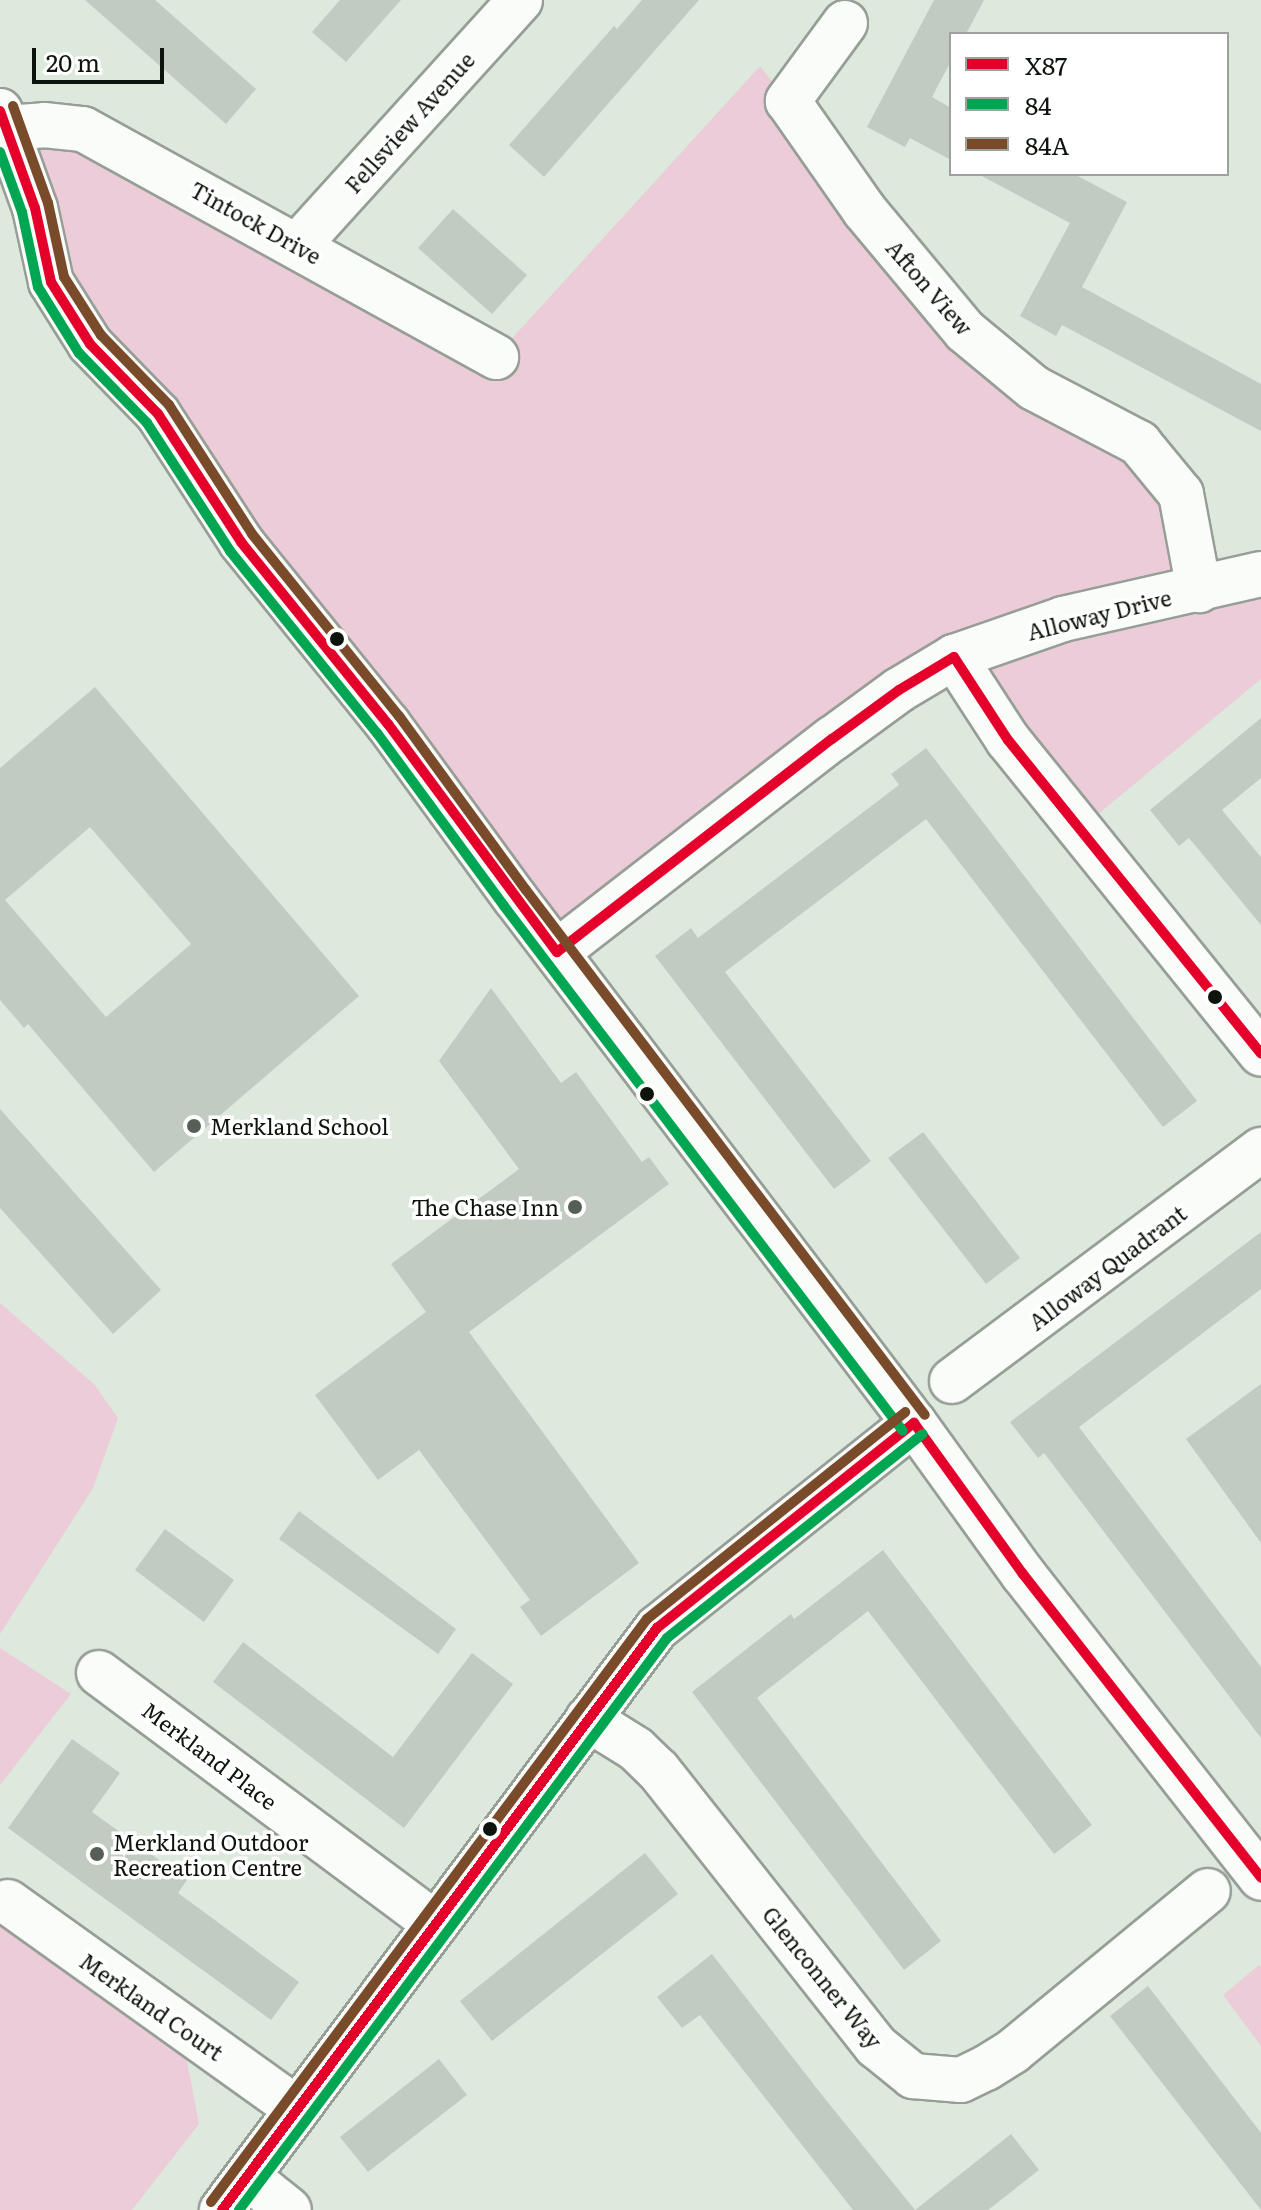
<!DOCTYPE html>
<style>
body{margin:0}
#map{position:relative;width:1261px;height:2210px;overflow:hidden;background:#dee9de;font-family:Literata,serif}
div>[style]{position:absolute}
.green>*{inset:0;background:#ebccd8}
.building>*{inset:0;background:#c2cbc2}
.roads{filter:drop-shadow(2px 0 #969e96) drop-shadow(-2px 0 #969e96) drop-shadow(0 2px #969e96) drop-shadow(0 -2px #969e96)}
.minor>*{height:44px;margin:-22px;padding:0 22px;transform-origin:22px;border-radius:22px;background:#fafcfa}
.tertiary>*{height:44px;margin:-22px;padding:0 22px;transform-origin:22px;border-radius:22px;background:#fafcfa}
.bus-1>*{height:10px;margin:-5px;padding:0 5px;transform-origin:5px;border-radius:5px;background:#e4002b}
.bus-2>*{height:10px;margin:-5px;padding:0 5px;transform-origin:5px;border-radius:5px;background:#00a651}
.bus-3>*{height:10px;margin:-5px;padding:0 5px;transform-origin:5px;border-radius:5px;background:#7a4b2a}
.dots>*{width:22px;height:22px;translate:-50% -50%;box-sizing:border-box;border:4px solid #fff;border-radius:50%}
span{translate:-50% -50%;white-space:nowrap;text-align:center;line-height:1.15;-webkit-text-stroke:7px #fff;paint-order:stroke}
.street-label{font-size:22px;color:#0d140d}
.poi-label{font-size:22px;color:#0d140d}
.left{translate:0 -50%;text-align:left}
.right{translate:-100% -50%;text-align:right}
.legend{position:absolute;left:949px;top:32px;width:280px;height:144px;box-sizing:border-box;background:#fff;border:2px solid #9ea19e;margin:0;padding:10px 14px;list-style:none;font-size:24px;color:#0d140d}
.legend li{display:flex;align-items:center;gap:16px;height:40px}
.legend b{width:40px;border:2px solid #9ea19e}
.scale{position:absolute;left:32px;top:48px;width:132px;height:36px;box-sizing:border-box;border:4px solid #0d140d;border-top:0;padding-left:10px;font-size:24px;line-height:28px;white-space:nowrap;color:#0d140d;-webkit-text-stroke:6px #fff;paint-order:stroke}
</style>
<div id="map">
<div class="green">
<i style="clip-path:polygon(760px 66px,965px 331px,1139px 443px,1199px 589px,1261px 574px,1261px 679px,1079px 830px,955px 657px,557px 952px,90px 344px,5px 128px,44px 125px,496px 356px)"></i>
<i style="clip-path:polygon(0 1303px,94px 1384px,118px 1418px,93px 1488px,0 1634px)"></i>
<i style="clip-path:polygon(0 1648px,71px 1694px,0 1785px)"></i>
<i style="clip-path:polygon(0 1923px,98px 1997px,185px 2050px,199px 2124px,132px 2210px,0 2210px)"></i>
<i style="clip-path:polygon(1259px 1965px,1261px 1967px,1261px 2046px,1223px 1995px)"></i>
</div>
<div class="building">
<i style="clip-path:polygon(85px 0,155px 0,256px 89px,226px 124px)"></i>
<i style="clip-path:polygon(340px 0,401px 0,346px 62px,312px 32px)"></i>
<i style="clip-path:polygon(642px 0,699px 0,544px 177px,509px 145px,614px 26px,617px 29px)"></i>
<i style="clip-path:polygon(934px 0,984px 0,966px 34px,951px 34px,951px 61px,932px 97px,951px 108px,951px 160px,910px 138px,905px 147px,867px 127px)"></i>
<i style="clip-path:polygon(978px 174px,1074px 174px,1127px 202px,1082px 287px,1261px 384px,1261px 431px,1062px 325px,1056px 336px,1020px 316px,1070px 223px)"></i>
<i style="clip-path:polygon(453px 209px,527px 275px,492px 314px,418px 248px)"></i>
<i style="clip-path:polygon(evenodd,95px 687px,359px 996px,154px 1172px,28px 1024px,24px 1028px,0 1000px,0 768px,95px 687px,90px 827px,191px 944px,106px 1017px,5px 900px,90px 827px)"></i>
<i style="clip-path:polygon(1261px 718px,1261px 778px,1222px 810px,1261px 857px,1261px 925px,1189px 838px,1179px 846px,1150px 810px)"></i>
<i style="clip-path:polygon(926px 748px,1197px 1101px,1163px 1127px,926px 819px,725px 972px,871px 1161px,834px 1189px,655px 956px,691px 928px,698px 938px,899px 785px,891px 774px)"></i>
<i style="clip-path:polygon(491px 988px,561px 1083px,576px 1072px,642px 1162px,649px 1157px,669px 1184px,469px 1332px,639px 1563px,541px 1636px,520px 1607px,530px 1600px,419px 1450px,378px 1480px,315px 1395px,426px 1312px,391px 1264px,519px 1169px,439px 1061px)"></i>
<i style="clip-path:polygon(0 1109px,161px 1290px,113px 1334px,0 1208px)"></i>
<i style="clip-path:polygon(923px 1132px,1020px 1258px,986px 1284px,888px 1158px)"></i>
<i style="clip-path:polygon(1261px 1232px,1261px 1289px,1079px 1427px,1261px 1667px,1261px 1738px,1044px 1453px,1038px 1458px,1010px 1422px)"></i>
<i style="clip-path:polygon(1261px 1384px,1261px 1543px,1186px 1439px)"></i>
<i style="clip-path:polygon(299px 1511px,456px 1629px,438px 1654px,279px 1539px)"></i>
<i style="clip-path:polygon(165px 1529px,234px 1580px,204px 1622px,135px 1570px)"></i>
<i style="clip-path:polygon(883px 1550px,1092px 1825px,1054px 1854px,868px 1611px,757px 1698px,941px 1941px,904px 1970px,692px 1692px,791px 1614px,794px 1619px)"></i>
<i style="clip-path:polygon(243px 1642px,393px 1757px,472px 1653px,513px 1684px,404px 1828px,213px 1682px)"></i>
<i style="clip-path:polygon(72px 1739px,120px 1773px,92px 1812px,187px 1880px,178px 1893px,299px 1982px,271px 2020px,8px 1828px)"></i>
<i style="clip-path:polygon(645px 1853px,678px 1894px,492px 2041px,460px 2001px)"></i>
<i style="clip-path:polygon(712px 1954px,822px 2095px,915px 2210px,853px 2210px,700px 2015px,682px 2028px,657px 1997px)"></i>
<i style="clip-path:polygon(1148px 1986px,1261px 2133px,1261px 2210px,1110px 2016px)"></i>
<i style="clip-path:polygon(439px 2059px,467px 2095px,368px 2172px,340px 2137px)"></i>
<i style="clip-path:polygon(1011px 2134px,1039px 2170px,988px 2210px,915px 2210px)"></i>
</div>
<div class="roads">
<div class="minor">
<i style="left:845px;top:23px;width:97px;rotate:126.2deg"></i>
<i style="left:788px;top:101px;width:134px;rotate:55deg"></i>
<i style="left:865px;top:211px;width:156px;rotate:50.2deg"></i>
<i style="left:965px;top:331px;width:89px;rotate:39.6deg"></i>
<i style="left:1034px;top:388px;width:119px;rotate:27.6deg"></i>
<i style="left:1139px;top:443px;width:66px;rotate:50.5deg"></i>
<i style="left:1181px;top:494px;width:98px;rotate:79.4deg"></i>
<i style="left:5px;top:128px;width:39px;rotate:-4deg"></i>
<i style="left:44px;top:125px;width:39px;rotate:6deg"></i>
<i style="left:83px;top:129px;width:472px;rotate:28.9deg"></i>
<i style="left:299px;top:244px;width:329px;rotate:-47.8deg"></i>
<i style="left:954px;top:657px;width:99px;rotate:57deg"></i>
<i style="left:1008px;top:740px;width:403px;rotate:51.1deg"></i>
<i style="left:557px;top:952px;width:348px;rotate:-37.8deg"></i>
<i style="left:832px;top:739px;width:83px;rotate:-36.2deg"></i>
<i style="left:899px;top:690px;width:64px;rotate:-31deg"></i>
<i style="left:954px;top:657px;width:115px;rotate:-19.2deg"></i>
<i style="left:1063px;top:619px;width:203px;rotate:-12.8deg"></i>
<i style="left:952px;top:1381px;width:386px;rotate:-36.8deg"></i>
<i style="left:914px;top:1423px;width:186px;rotate:54.2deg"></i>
<i style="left:1023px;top:1574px;width:386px;rotate:51.9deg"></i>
<i style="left:99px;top:1673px;width:420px;rotate:36.7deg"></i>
<i style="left:588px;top:1719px;width:57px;rotate:32deg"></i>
<i style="left:636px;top:1749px;width:30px;rotate:44deg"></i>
<i style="left:658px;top:1770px;width:352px;rotate:51.7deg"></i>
<i style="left:876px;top:2046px;width:48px;rotate:39deg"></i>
<i style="left:913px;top:2076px;width:48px;rotate:4.8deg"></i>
<i style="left:961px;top:2080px;width:28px;rotate:-26deg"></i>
<i style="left:986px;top:2068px;width:32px;rotate:-32deg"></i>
<i style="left:1013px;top:2051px;width:252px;rotate:-39.4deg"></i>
<i style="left:8px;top:1902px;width:355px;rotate:35.6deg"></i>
<i style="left:249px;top:2178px;width:51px;rotate:38.7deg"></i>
</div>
<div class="tertiary">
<i style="left:0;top:111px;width:103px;rotate:70.2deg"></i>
<i style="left:35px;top:208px;width:76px;rotate:77.8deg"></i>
<i style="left:51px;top:282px;width:73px;rotate:57.8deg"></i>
<i style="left:90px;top:344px;width:98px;rotate:45.8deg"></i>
<i style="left:158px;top:414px;width:153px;rotate:57deg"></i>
<i style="left:241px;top:542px;width:234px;rotate:51.1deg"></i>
<i style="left:388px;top:724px;width:215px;rotate:53.9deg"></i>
<i style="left:515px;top:898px;width:659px;rotate:52.77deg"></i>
<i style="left:914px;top:1423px;width:329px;rotate:141.4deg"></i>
<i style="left:657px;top:1628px;width:727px;rotate:126.78deg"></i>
</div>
</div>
<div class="bus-1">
<i style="left:0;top:111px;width:103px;rotate:70.2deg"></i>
<i style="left:35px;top:208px;width:76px;rotate:77.8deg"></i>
<i style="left:51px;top:282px;width:73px;rotate:57.8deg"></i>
<i style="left:90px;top:344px;width:98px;rotate:45.8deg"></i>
<i style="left:158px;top:414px;width:153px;rotate:57deg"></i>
<i style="left:241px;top:542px;width:234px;rotate:51.1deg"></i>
<i style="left:388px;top:724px;width:284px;rotate:53.5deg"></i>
<i style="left:954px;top:657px;width:99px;rotate:57deg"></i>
<i style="left:1008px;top:740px;width:403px;rotate:51.1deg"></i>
<i style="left:557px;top:952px;width:348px;rotate:-37.8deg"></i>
<i style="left:832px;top:739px;width:83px;rotate:-36.2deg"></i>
<i style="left:899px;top:690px;width:64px;rotate:-31deg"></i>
<i style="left:914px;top:1423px;width:186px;rotate:54.2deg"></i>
<i style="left:1023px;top:1574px;width:386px;rotate:51.9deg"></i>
<i style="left:222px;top:2210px;width:727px;rotate:-53.22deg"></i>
<i style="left:657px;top:1628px;width:329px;rotate:-38.6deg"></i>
</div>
<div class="bus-2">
<i style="left:0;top:152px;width:64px;rotate:69.9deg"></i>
<i style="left:22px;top:212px;width:77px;rotate:78deg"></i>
<i style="left:38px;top:287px;width:78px;rotate:58.2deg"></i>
<i style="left:79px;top:353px;width:98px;rotate:45.8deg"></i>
<i style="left:147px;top:423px;width:153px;rotate:57deg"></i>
<i style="left:230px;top:551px;width:234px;rotate:51.1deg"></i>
<i style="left:377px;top:733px;width:215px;rotate:53.7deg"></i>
<i style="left:504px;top:906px;width:659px;rotate:52.77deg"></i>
<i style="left:239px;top:2210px;width:714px;rotate:-53.19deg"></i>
<i style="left:667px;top:1638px;width:327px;rotate:-38.6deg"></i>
</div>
<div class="bus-3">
<i style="left:13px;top:106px;width:103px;rotate:70.2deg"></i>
<i style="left:48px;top:203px;width:76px;rotate:77.8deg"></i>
<i style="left:64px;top:277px;width:69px;rotate:57.5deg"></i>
<i style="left:101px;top:335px;width:98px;rotate:45.8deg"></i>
<i style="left:169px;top:405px;width:153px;rotate:57.2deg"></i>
<i style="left:252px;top:534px;width:234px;rotate:51.1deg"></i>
<i style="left:399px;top:716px;width:215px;rotate:53.9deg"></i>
<i style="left:526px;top:890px;width:659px;rotate:52.77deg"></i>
<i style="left:211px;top:2202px;width:728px;rotate:-53.21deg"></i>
<i style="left:647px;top:1619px;width:331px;rotate:-38.7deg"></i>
</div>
<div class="dots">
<i style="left:337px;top:639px;background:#0d140d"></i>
<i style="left:1215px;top:997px;background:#0d140d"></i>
<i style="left:647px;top:1094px;background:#0d140d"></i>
<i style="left:194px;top:1126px;background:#565f56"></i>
<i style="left:575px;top:1207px;background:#565f56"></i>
<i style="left:490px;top:1829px;background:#0d140d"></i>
<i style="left:97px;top:1854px;background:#565f56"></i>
</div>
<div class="street-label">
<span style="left:409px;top:122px;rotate:-48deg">Fellsview Avenue</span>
<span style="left:256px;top:222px;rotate:29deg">Tintock Drive</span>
<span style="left:930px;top:287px;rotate:49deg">Afton View</span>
<span style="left:1099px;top:614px;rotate:-14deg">Alloway Drive</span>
<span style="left:1107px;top:1267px;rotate:-37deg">Alloway Quadrant</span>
<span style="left:210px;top:1755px;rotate:37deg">Merkland Place</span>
<span style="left:823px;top:1977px;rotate:51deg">Glenconner Way</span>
<span style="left:152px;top:2006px;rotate:35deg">Merkland Court</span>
</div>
<div class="poi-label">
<span class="left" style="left:210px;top:1126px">Merkland School</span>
<span class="right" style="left:559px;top:1207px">The Chase Inn</span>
<span class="left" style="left:113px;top:1854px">Merkland Outdoor<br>Recreation Centre</span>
</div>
<ul class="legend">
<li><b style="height:10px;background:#e4002b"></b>X87</li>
<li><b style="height:10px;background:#00a651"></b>84</li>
<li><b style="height:10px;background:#7a4b2a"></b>84A</li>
</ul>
<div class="scale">20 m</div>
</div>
